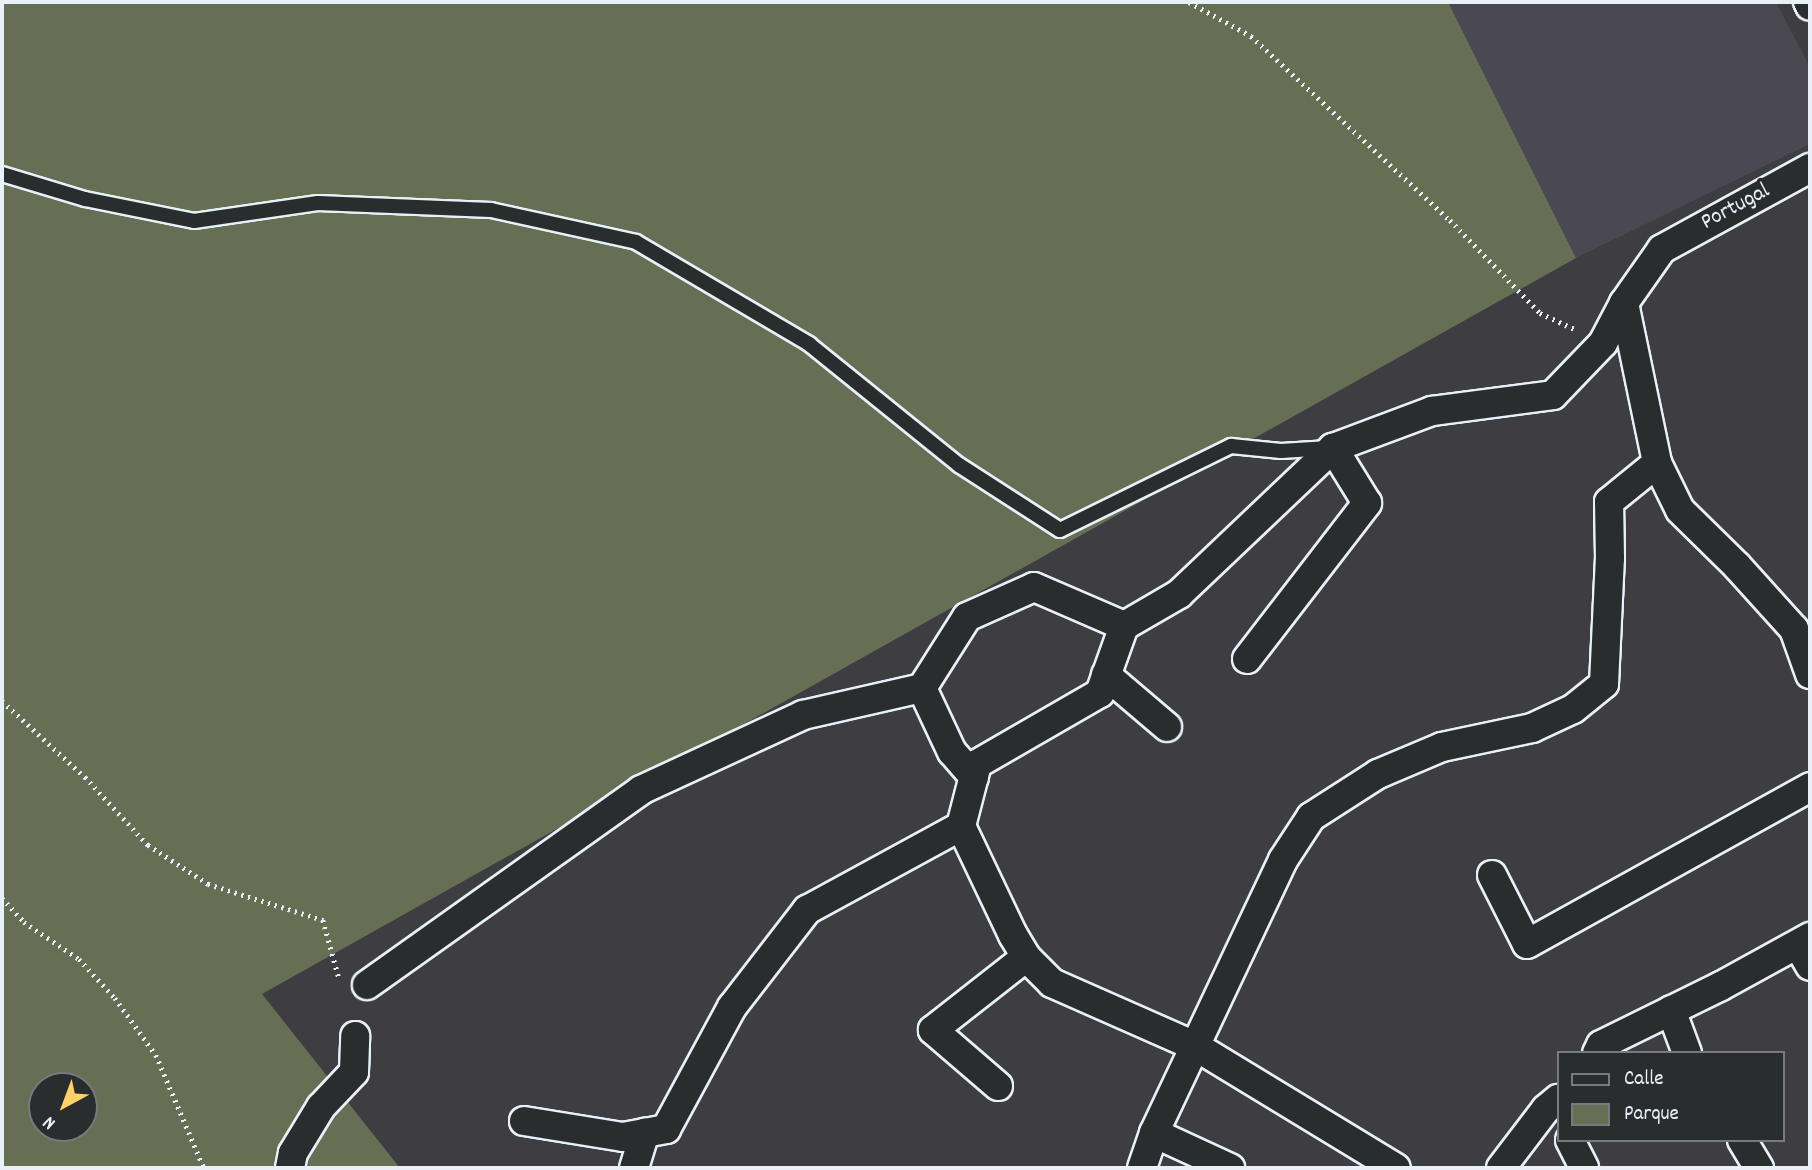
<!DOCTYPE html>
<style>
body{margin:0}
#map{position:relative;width:1812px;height:1170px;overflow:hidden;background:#3d3d42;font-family:Dekko,sans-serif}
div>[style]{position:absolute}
.built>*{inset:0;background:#4a4850}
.green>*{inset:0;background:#666e54}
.path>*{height:4.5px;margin-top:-2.25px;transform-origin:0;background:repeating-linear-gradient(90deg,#e8f1f8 0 2px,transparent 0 7px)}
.roads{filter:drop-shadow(2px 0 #e8f1f8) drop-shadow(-2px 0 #e8f1f8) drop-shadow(0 2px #e8f1f8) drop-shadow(0 -2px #e8f1f8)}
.service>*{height:14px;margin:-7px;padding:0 7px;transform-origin:7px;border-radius:7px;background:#2a2d2e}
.minor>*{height:28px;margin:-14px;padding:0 14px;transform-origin:14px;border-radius:14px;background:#2a2d2e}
span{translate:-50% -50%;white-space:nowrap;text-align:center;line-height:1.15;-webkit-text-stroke:7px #2a2d2e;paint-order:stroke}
.street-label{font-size:23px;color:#e8f1f8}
.frame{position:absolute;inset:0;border:4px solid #e8f1f8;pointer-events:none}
.legend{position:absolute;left:1557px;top:1051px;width:228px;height:91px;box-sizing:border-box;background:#2a2d2e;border:2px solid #767b7f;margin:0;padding:9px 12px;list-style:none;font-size:21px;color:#e8f1f8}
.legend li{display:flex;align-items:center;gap:14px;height:35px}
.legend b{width:35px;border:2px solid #767b7f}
.north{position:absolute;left:28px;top:1072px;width:70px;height:70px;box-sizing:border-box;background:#2a2d2e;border:2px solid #767b7f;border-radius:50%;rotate:221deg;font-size:19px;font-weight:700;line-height:28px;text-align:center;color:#e8f1f8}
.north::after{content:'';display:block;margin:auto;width:24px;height:32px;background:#ffd166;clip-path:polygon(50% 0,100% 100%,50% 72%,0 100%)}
</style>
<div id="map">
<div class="built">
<i style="clip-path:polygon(1448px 2px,1776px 2px,1810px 67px,1810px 144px,1576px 258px)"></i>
</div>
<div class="green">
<i style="clip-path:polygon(evenodd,2px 2px,1448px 2px,1576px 258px,262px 994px,400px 1168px,2px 1168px,2px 2px,42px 1086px,84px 1086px,84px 1128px,42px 1128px,42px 1086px)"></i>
</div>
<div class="path">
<i style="left:1189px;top:2px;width:71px;rotate:28.7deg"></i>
<i style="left:1251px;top:36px;width:271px;rotate:42.8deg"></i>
<i style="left:1450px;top:220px;width:129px;rotate:45.9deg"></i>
<i style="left:1540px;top:313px;width:40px;rotate:25deg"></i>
<i style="left:2px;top:701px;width:113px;rotate:42.5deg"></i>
<i style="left:85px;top:777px;width:93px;rotate:47.2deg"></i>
<i style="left:148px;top:845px;width:72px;rotate:33deg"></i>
<i style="left:208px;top:884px;width:121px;rotate:17.4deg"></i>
<i style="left:323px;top:920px;width:60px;rotate:74.6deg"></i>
<i style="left:2px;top:898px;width:33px;rotate:47deg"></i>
<i style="left:24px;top:922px;width:66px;rotate:33.9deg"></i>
<i style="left:79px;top:959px;width:53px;rotate:47.3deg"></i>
<i style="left:115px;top:998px;width:70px;rotate:54.3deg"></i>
<i style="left:156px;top:1055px;width:123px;rotate:67deg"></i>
</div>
<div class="roads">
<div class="service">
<i style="left:2px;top:174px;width:87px;rotate:16.8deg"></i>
<i style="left:85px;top:199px;width:111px;rotate:11.4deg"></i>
<i style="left:194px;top:221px;width:125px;rotate:-8.3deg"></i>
<i style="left:318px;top:203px;width:173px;rotate:2.3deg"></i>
<i style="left:491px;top:210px;width:148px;rotate:12.4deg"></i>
<i style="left:636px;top:242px;width:201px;rotate:30.5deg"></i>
<i style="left:809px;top:344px;width:193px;rotate:38.9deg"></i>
<i style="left:959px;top:465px;width:120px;rotate:32.8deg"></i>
<i style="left:1060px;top:530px;width:191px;rotate:-26.2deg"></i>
<i style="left:1231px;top:446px;width:50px;rotate:5.7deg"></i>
<i style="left:1281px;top:451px;width:48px;rotate:-3.6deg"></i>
</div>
<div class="minor">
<i style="left:1808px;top:2px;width:4px;rotate:63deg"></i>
<i style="left:1624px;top:303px;width:163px;rotate:78.3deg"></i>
<i style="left:1657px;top:463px;width:52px;rotate:63.9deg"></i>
<i style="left:1680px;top:510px;width:80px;rotate:44.5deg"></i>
<i style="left:1737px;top:566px;width:85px;rotate:47.9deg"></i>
<i style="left:1794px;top:629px;width:48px;rotate:70.4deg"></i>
<i style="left:1247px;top:659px;width:197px;rotate:-52.4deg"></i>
<i style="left:1367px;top:503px;width:65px;rotate:-121.7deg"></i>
<i style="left:1106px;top:675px;width:80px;rotate:40.4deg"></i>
<i style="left:974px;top:777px;width:33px;rotate:-131deg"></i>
<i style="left:952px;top:752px;width:71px;rotate:-115.1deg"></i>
<i style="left:922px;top:688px;width:84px;rotate:-57.6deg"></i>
<i style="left:967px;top:617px;width:73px;rotate:-24.1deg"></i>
<i style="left:1034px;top:587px;width:98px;rotate:23.4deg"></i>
<i style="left:961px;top:826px;width:64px;rotate:-75.5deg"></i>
<i style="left:977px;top:764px;width:142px;rotate:-30deg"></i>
<i style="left:1100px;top:693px;width:71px;rotate:-70.3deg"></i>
<i style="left:1124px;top:626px;width:64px;rotate:-30.2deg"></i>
<i style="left:1179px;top:594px;width:212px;rotate:-43.5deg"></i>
<i style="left:1333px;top:448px;width:106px;rotate:-20.5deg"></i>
<i style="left:1432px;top:411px;width:122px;rotate:-7.5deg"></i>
<i style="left:1553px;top:395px;width:72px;rotate:-46.1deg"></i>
<i style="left:1603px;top:343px;width:45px;rotate:-62.3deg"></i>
<i style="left:1624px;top:303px;width:66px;rotate:-54.9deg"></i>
<i style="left:1662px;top:249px;width:169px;rotate:-28.7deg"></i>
<i style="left:1492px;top:875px;width:77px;rotate:63.1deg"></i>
<i style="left:1527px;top:944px;width:324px;rotate:-29deg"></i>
<i style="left:1798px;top:945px;width:24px;rotate:60deg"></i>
<i style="left:367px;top:985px;width:336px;rotate:-35.4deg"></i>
<i style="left:641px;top:790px;width:179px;rotate:-24.8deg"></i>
<i style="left:803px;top:715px;width:122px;rotate:-12.8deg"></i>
<i style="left:1671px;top:1010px;width:46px;rotate:69.6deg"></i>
<i style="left:1597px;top:1053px;width:9px;rotate:-63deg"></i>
<i style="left:1601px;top:1045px;width:134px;rotate:-26.2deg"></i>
<i style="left:1721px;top:986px;width:102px;rotate:-28.8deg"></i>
<i style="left:998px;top:1086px;width:86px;rotate:-139.3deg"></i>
<i style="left:933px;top:1030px;width:118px;rotate:-38.1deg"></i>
<i style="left:524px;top:1121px;width:100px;rotate:9.2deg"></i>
<i style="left:623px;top:1137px;width:44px;rotate:-10.5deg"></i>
<i style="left:666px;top:1129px;width:139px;rotate:-61.6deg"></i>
<i style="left:732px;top:1007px;width:123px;rotate:-52.3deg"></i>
<i style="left:807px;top:910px;width:175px;rotate:-28.6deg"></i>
<i style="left:961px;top:826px;width:121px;rotate:64.5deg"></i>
<i style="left:1013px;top:935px;width:26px;rotate:59deg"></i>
<i style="left:1026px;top:957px;width:37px;rotate:45deg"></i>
<i style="left:1052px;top:983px;width:156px;rotate:23.8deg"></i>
<i style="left:1195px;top:1046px;width:235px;rotate:31.3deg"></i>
<i style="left:1154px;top:1133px;width:84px;rotate:24.7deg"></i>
<i style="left:1570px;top:1140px;width:31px;rotate:63deg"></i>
<i style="left:1742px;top:1140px;width:33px;rotate:59deg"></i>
<i style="left:290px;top:1168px;width:15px;rotate:-79deg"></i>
<i style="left:293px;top:1153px;width:54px;rotate:-58.7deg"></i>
<i style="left:321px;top:1107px;width:48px;rotate:-46.7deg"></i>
<i style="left:354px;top:1072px;width:36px;rotate:-88deg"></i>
<i style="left:634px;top:1168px;width:37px;rotate:-73deg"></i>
<i style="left:1142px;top:1168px;width:37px;rotate:-71deg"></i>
<i style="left:1154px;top:1133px;width:302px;rotate:-64.7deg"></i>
<i style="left:1283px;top:860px;width:51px;rotate:-56.9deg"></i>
<i style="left:1311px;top:817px;width:80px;rotate:-32.7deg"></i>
<i style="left:1378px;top:774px;width:69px;rotate:-22.9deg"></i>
<i style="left:1442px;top:747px;width:92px;rotate:-11.9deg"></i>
<i style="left:1532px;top:728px;width:45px;rotate:-24.9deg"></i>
<i style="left:1573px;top:709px;width:40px;rotate:-39deg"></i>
<i style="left:1604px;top:684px;width:126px;rotate:-87.3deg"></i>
<i style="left:1610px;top:558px;width:56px;rotate:-91deg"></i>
<i style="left:1609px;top:502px;width:62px;rotate:-39.1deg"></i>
<i style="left:1501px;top:1168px;width:74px;rotate:-52.7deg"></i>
<i style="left:1546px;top:1109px;width:16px;rotate:-40deg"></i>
</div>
</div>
<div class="street-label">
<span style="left:1736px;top:208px;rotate:-28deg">Portugal</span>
</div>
<div class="frame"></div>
<ul class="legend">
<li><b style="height:9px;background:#2a2d2e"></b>Calle</li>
<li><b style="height:19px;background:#666e54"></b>Parque</li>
</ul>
<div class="north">N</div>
</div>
